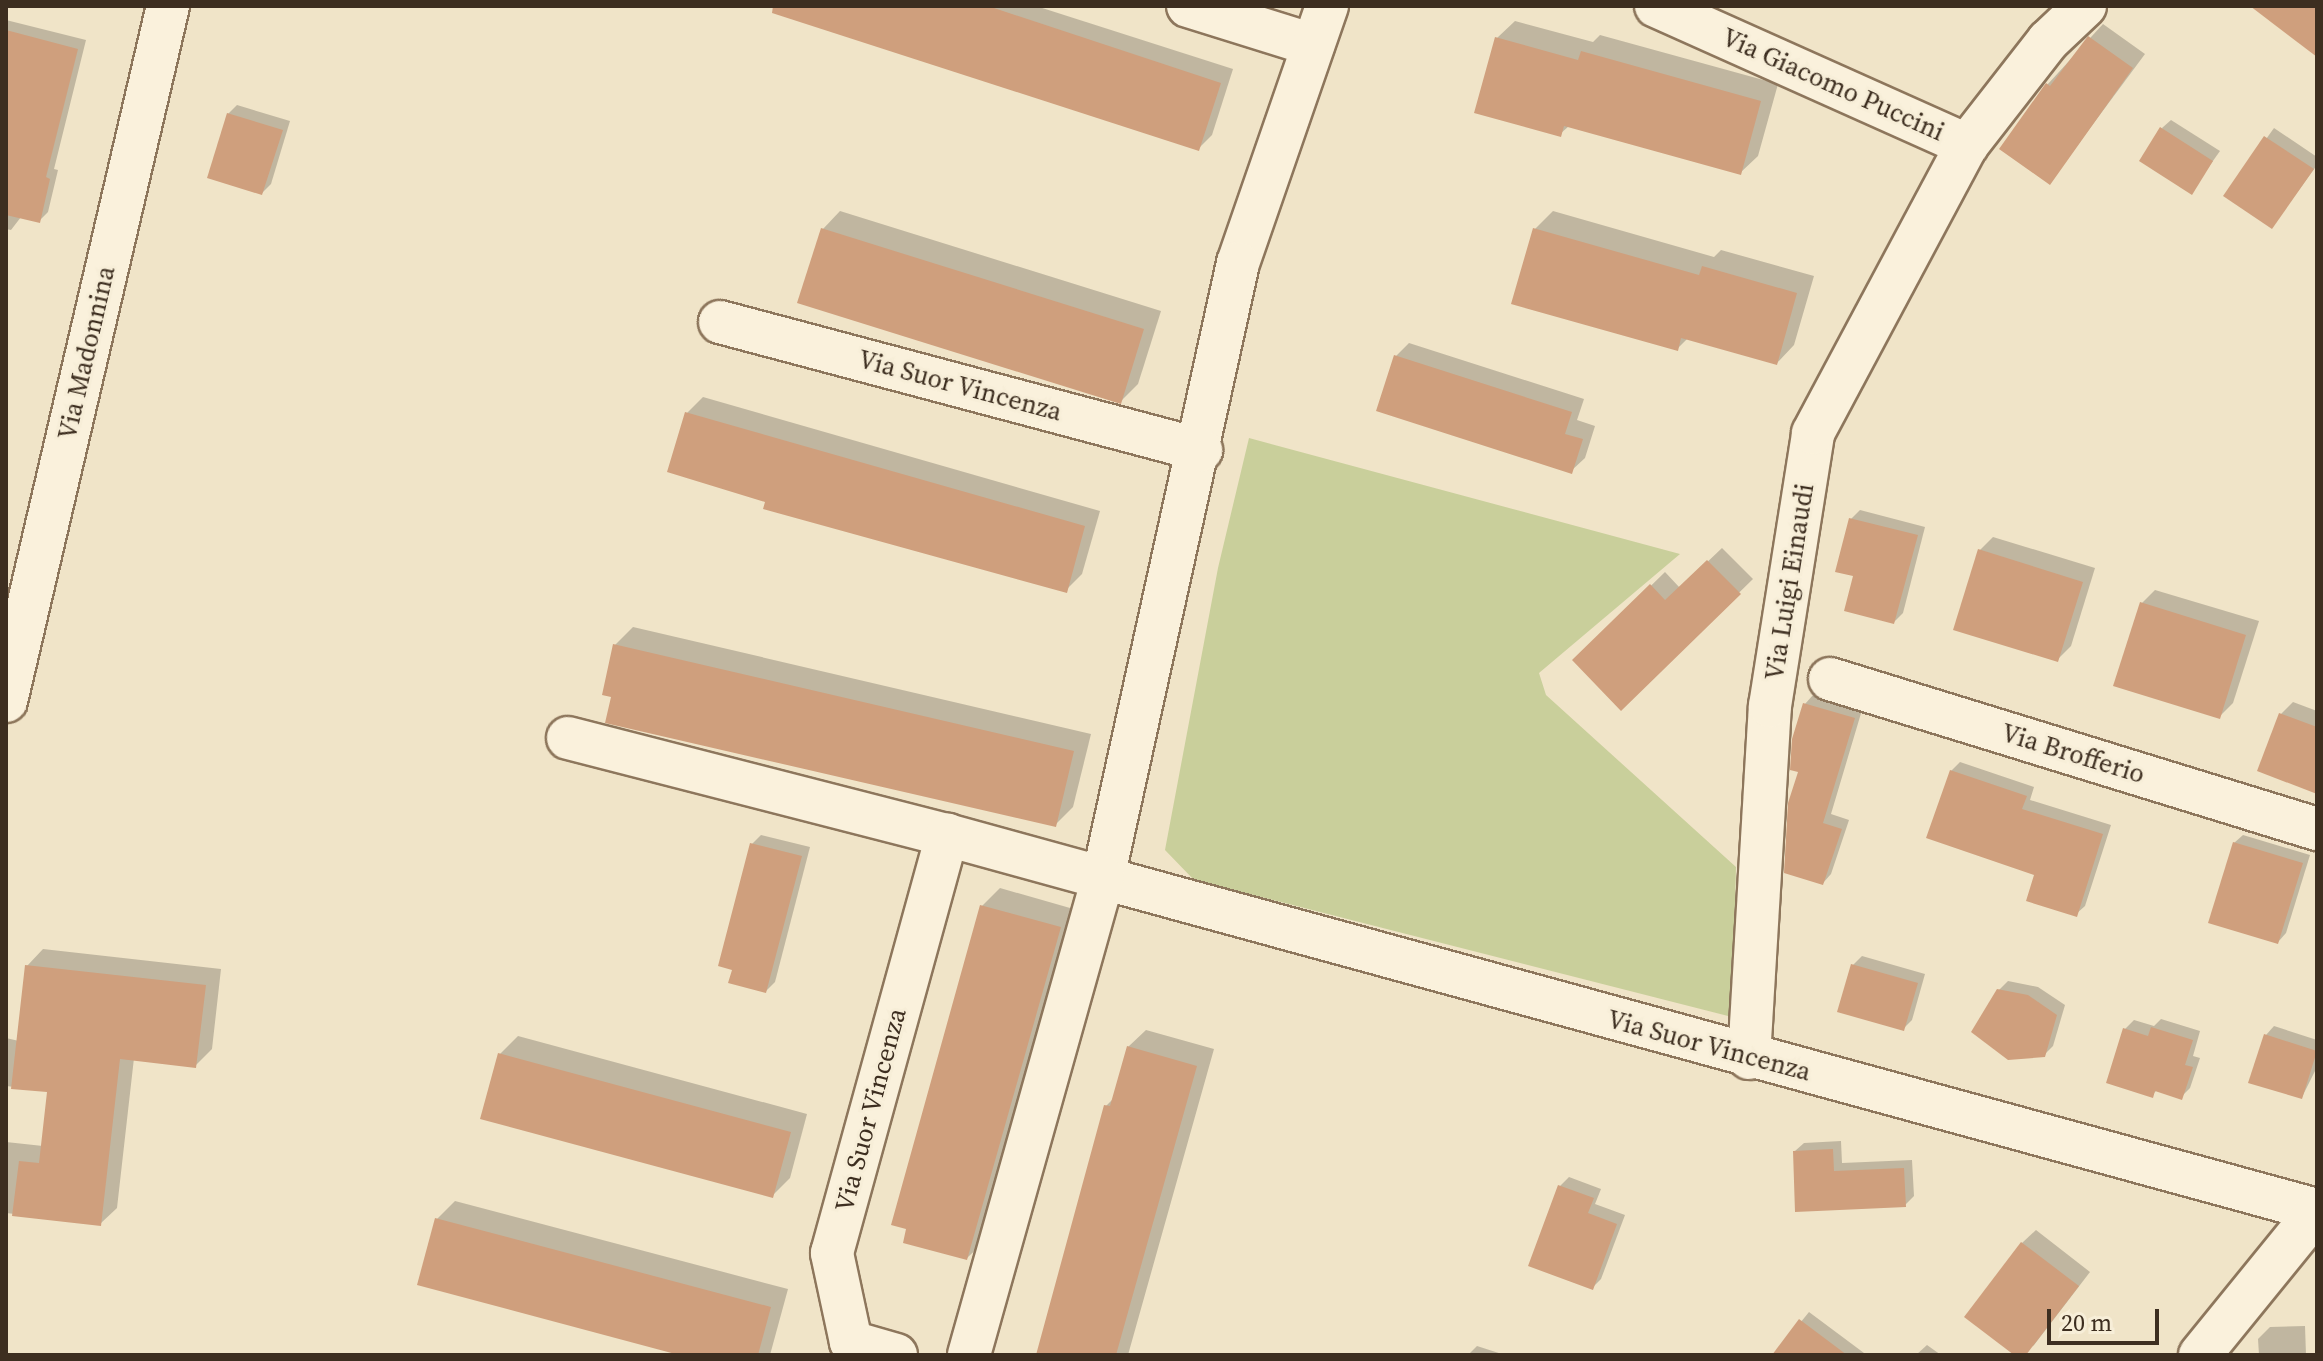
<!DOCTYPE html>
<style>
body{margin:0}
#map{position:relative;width:2323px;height:1361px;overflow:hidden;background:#f0e4c8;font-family:"Source Serif 4",serif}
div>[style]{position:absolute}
.green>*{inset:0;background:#c9cf9b}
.shadow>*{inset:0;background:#0003}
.building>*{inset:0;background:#cf9f7d}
.roads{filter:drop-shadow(2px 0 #8d765c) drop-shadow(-2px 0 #8d765c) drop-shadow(0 2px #8d765c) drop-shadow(0 -2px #8d765c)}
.minor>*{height:42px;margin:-21px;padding:0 21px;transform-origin:21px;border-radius:21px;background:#faf1dc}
span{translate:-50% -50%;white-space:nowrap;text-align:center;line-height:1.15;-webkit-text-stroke:6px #f7eed8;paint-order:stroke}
.street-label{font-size:26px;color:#3d2e20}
.frame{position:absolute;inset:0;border:8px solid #3d2e20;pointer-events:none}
.scale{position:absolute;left:2047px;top:1309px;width:112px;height:36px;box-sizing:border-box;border:4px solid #3d2e20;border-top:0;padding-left:10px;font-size:24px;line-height:28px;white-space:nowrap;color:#3d2e20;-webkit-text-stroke:6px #f7eed8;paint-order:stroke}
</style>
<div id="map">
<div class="green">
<i style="clip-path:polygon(1249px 438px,1680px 554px,1539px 673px,1546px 695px,1736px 867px,1732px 1017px,1194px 880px,1165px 850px,1218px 568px)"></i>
</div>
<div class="shadow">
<i style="clip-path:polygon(788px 6px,1036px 6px,1233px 69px,1212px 135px,1199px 148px)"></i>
<i style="clip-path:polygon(6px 20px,86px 40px,54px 169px,58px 170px,48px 212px,39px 221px,21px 217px,11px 230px,6px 229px)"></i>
<i style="clip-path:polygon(1515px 21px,1593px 42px,1600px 35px,1778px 84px,1758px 156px,1740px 173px,1569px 126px,1560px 134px,1497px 38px)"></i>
<i style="clip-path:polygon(2103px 24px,2145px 54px,2050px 182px,2047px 85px)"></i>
<i style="clip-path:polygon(237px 105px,290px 121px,271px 184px,262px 193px,228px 114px)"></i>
<i style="clip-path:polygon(2171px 120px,2220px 151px,2191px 192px,2162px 128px)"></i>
<i style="clip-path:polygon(2274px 128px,2317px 157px,2317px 165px,2272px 227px,2226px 195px)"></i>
<i style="clip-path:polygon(840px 211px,1161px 311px,1138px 384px,1120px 402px,823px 229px)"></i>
<i style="clip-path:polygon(1553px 211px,1714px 257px,1721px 250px,1814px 276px,1794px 345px,1777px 363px,1688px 338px,1677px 349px,1535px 229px)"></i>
<i style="clip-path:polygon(1409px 343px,1584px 399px,1577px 420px,1595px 426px,1585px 458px,1571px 471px,1396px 356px)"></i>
<i style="clip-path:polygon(703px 397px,1100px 511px,1082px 574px,1066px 590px,767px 501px,687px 413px)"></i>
<i style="clip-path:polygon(1860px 510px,1925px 527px,1903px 613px,1894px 622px,1855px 575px,1851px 519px)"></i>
<i style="clip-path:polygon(1993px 537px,2095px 568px,2071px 646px,2057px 660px,1980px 550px)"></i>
<i style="clip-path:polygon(1722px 548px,1753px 579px,1621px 708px,1575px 660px,1665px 572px,1680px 588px)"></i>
<i style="clip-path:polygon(2155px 590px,2259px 621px,2233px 703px,2219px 717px,2142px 603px)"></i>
<i style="clip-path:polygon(633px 627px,1091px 734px,1073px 807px,1055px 825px,614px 696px,615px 645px)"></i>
<i style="clip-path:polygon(1813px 695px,1862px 710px,1831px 814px,1849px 820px,1831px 874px,1823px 883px,1801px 771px,1805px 704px)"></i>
<i style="clip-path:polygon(2293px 702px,2317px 711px,2317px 792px,2281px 714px)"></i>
<i style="clip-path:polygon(1960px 762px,2034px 787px,2030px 800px,2111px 825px,2085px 906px,2076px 914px,1951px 771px)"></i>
<i style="clip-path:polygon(761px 835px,810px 847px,775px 982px,766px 991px,734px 969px,752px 844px)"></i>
<i style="clip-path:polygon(2243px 835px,2310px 855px,2286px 933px,2278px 942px,2234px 843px)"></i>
<i style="clip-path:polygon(1000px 888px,1077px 910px,985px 1241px,967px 1258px,982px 906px)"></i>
<i style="clip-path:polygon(43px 949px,221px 969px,212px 1049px,196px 1065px,134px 1058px,117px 1208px,100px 1224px,6px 1213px,6px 1142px,43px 1146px,50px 1091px,6px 1086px,6px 1038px,19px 1041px,27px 966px)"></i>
<i style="clip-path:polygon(1862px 956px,1925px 974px,1912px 1020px,1903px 1029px,1853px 965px)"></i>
<i style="clip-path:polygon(2008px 981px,2038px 987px,2065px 1005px,2053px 1046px,2044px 1055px,1999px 990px)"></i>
<i style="clip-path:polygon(2161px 1019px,2200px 1031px,2193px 1056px,2200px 1058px,2190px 1088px,2181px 1097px,2157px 1090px,2152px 1095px,2125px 1029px,2134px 1020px,2154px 1026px)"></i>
<i style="clip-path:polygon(2274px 1026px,2317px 1040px,2317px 1067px,2302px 1097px,2266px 1035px)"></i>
<i style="clip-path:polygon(1146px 1030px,1214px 1049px,1128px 1355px,1038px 1355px,1106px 1106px,1114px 1098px,1128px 1047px)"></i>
<i style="clip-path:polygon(518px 1036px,807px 1114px,790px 1178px,772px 1196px,483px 1118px,500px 1054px)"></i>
<i style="clip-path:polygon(1841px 1141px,1842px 1163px,1912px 1160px,1914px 1196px,1905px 1205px,1797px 1210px,1795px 1151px,1804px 1143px)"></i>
<i style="clip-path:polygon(1569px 1177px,1601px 1189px,1595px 1204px,1625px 1215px,1601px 1279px,1592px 1288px,1560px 1186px)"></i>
<i style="clip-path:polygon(455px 1201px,788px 1289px,770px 1355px,686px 1355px,437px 1219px)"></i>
<i style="clip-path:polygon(2036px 1230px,2090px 1272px,2034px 1345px,2017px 1355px,2022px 1243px)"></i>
<i style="clip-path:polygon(1809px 1312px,1864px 1353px,1863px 1355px,1774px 1355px)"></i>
<i style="clip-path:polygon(2305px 1326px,2306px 1355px,2259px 1355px,2258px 1339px,2270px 1327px)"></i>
<i style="clip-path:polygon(1927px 1345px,1941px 1355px,1916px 1355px)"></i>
<i style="clip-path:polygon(1477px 1346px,1505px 1355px,1468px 1355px)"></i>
</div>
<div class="building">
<i style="clip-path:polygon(773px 6px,988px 6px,1221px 83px,1199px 151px,772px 13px)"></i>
<i style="clip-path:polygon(2250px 6px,2317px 6px,2317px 57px)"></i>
<i style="clip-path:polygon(6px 30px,78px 49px,46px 177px,50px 179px,40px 223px,6px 215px)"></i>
<i style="clip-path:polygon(2088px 36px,2133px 68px,2050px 185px,1999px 149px,2046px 83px,2050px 86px)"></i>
<i style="clip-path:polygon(1495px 37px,1578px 60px,1581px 51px,1761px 101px,1741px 175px,1564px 126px,1561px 137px,1474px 113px)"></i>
<i style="clip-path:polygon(227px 113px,283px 130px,262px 195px,207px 178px)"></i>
<i style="clip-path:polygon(2160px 127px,2213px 161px,2192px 195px,2139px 161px)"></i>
<i style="clip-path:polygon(2264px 136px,2314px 169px,2272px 229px,2223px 196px)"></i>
<i style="clip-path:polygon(821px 228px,1144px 329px,1121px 404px,797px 303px)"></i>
<i style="clip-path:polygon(1533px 228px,1699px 275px,1702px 266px,1797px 293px,1777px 365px,1681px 338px,1678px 351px,1511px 304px)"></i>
<i style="clip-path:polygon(1394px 355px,1572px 412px,1565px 434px,1583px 439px,1572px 474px,1376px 411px)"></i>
<i style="clip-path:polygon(685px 412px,1085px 526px,1067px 593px,763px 509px,765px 502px,667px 472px)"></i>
<i style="clip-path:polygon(1849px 518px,1918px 535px,1894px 624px,1844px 611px,1853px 576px,1835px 572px)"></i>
<i style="clip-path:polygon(1978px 549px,2083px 582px,2058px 662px,1953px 630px)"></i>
<i style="clip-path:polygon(1707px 560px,1741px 594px,1621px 711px,1572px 660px,1650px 584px,1665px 600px)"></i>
<i style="clip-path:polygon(2140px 602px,2246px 635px,2220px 719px,2113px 686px)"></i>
<i style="clip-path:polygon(613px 644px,1074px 751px,1056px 827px,605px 723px,611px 697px,602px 695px)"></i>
<i style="clip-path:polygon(1803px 703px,1855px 718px,1823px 823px,1842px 829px,1823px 885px,1784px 873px,1788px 803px,1798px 772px,1790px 770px,1792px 739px)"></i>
<i style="clip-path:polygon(2279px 713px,2317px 727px,2317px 794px,2257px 771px)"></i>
<i style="clip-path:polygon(1950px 770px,2027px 796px,2022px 809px,2103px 834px,2077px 917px,2026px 901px,2034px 875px,1926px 838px)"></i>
<i style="clip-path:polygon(2233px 842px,2303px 863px,2278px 944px,2208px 923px)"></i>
<i style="clip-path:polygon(750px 843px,802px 856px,766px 993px,728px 983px,732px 970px,718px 966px)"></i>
<i style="clip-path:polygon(980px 905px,1061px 927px,967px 1260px,903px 1243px,906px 1229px,891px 1225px)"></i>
<i style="clip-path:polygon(1851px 964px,1918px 983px,1904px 1031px,1837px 1012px)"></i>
<i style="clip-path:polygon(25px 965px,206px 985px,196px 1068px,120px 1059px,101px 1226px,12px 1216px,19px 1161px,39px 1163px,47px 1092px,11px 1089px)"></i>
<i style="clip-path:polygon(1997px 989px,2028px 995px,2057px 1015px,2045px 1057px,2008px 1060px,1971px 1032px)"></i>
<i style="clip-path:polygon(2151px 1027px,2193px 1040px,2185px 1065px,2193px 1067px,2182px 1100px,2155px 1091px,2153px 1098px,2106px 1083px,2123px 1028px,2148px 1036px)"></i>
<i style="clip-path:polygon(2264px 1034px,2317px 1051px,2302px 1099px,2248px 1083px)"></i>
<i style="clip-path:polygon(1127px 1046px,1197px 1066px,1116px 1355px,1036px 1355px,1104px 1105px,1110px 1106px)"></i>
<i style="clip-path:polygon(498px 1053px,791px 1132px,773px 1198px,480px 1119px)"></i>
<i style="clip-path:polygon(1833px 1149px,1834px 1171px,1904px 1168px,1906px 1207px,1795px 1212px,1793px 1151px)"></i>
<i style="clip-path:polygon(1558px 1185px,1594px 1198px,1588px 1213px,1617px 1224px,1593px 1290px,1528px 1266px)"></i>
<i style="clip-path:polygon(435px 1218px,771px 1307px,758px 1355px,679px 1355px,417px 1285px)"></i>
<i style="clip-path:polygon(2021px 1242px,2079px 1286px,2026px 1355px,2014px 1355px,1964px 1317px)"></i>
<i style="clip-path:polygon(1799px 1319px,1847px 1355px,1772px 1355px)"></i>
</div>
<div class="roads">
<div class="minor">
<i style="left:1188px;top:6px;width:131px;rotate:17.3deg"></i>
<i style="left:1327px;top:6px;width:272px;rotate:109.1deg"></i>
<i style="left:1238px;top:263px;width:630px;rotate:102.38deg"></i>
<i style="left:1103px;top:878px;width:1259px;rotate:15.3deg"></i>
<i style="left:1656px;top:6px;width:341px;rotate:24.1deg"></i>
<i style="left:720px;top:322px;width:498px;rotate:14.9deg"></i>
<i style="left:1830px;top:679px;width:510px;rotate:17.12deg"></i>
<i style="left:6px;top:701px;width:714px;rotate:-76.88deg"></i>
<i style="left:568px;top:738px;width:391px;rotate:14.4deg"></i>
<i style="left:1749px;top:1058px;width:353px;rotate:-86.6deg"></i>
<i style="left:1770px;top:706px;width:276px;rotate:-81deg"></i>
<i style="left:1813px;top:433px;width:327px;rotate:-61.9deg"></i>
<i style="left:1967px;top:145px;width:132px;rotate:-52.1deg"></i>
<i style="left:2048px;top:41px;width:51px;rotate:-43.4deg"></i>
<i style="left:896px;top:1355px;width:47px;rotate:-163.9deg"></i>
<i style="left:851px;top:1342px;width:91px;rotate:-102.1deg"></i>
<i style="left:832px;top:1253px;width:434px;rotate:-74.6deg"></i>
<i style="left:947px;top:835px;width:162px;rotate:15.4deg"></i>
<i style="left:1103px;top:878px;width:495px;rotate:105.7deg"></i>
<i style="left:2200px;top:1355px;width:186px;rotate:-50.9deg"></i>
</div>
</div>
<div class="street-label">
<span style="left:1833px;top:85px;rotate:24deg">Via Giacomo Puccini</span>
<span style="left:87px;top:353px;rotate:-77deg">Via Madonnina</span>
<span style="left:960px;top:386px;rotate:15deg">Via Suor Vincenza</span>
<span style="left:1790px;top:582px;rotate:-81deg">Via Luigi Einaudi</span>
<span style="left:2073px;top:754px;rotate:17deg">Via Brofferio</span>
<span style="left:1709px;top:1046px;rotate:15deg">Via Suor Vincenza</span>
<span style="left:871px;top:1110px;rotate:-75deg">Via Suor Vincenza</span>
</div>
<div class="frame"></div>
<div class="scale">20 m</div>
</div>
